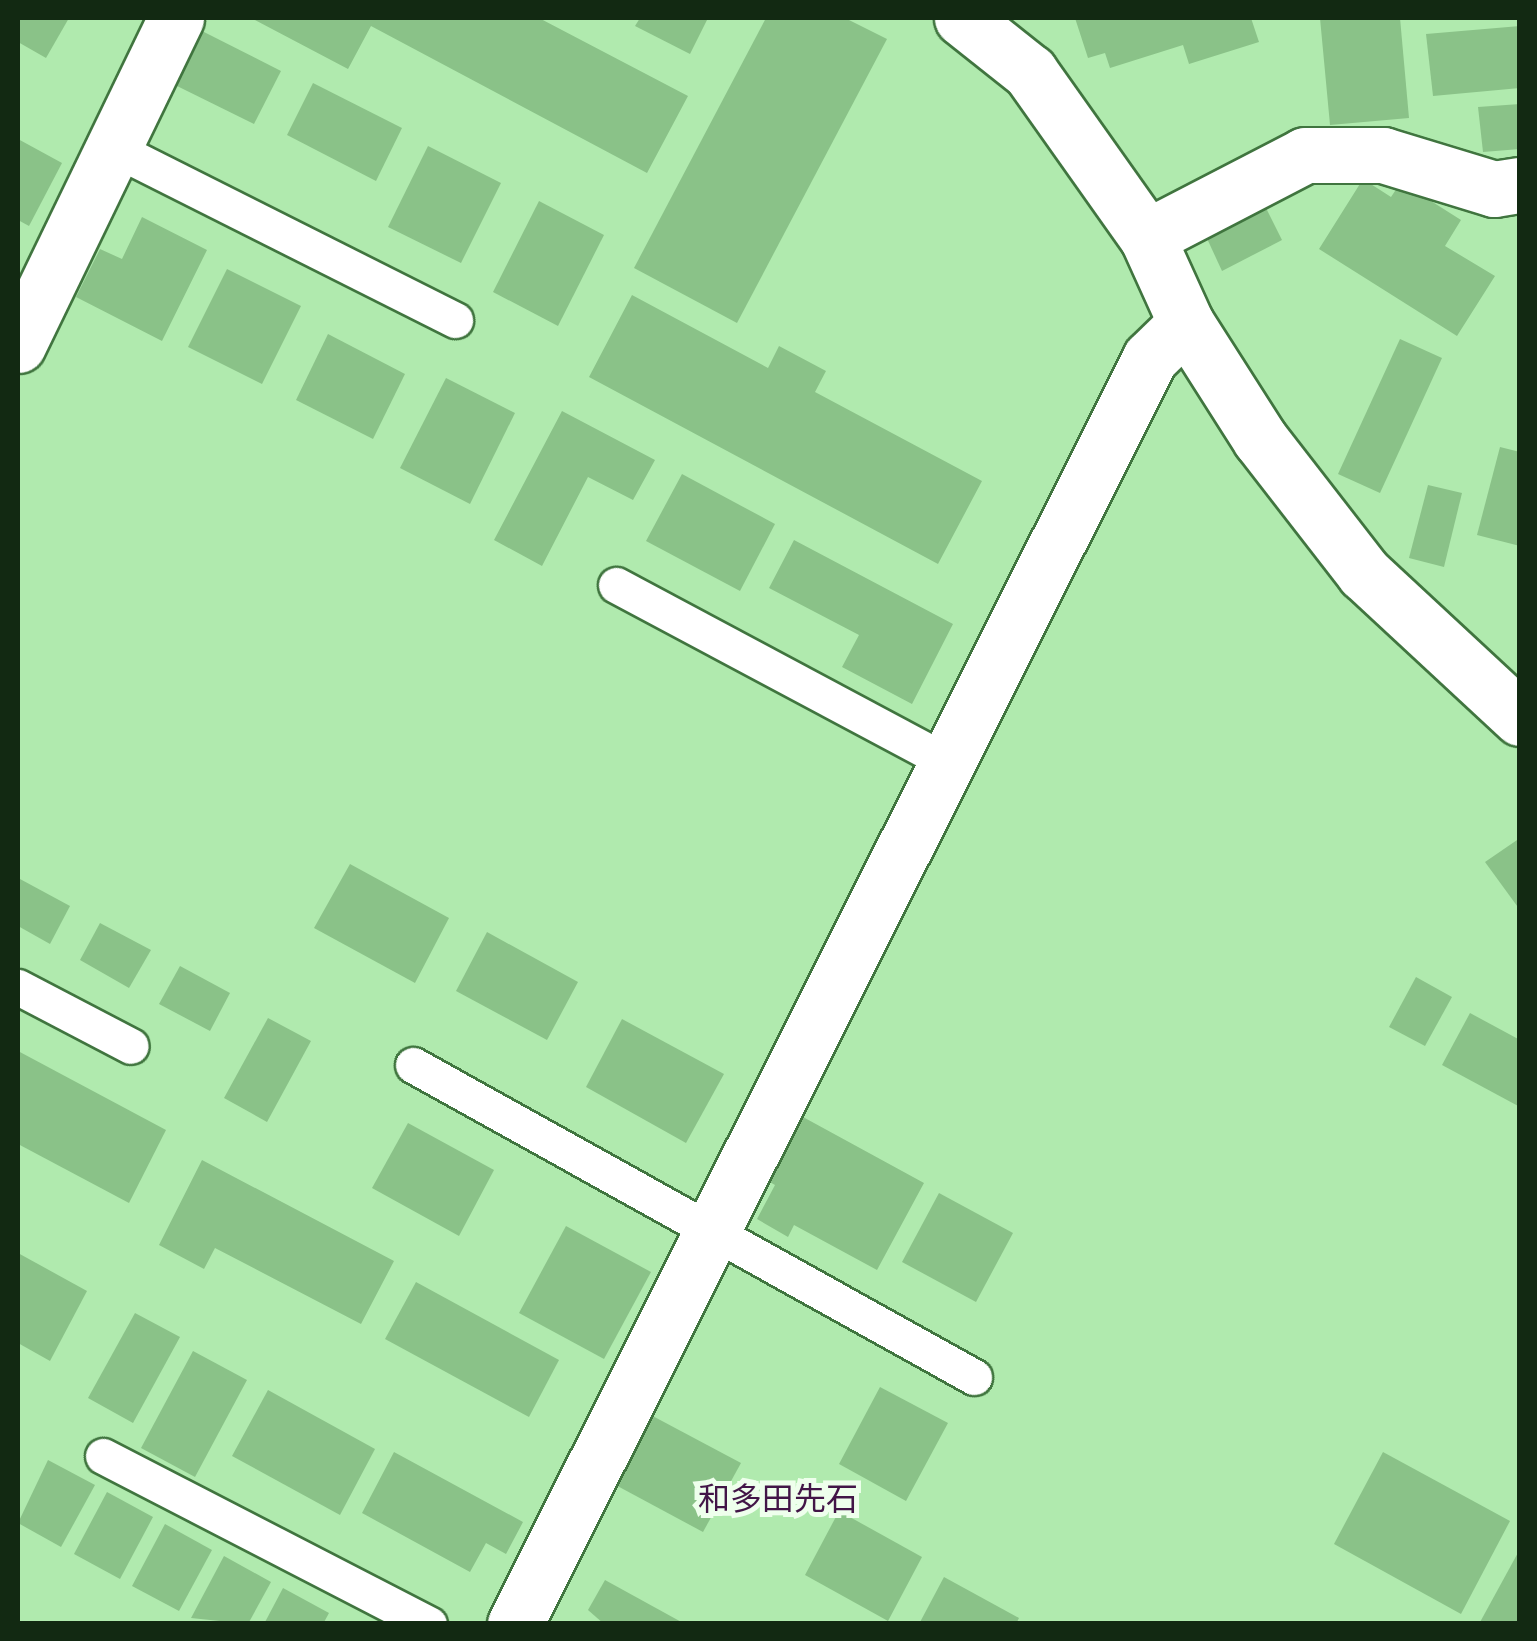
<!DOCTYPE html>
<meta charset="utf-8">
<style>
body{margin:0}
#map{position:relative;width:1537px;height:1641px;overflow:hidden;background:#b0eaae;font-family:"Varela Round","Noto Sans JP",sans-serif}
div>[style]{position:absolute}
.building>*{inset:0;background:#8ac288}
.roads{filter:drop-shadow(2px 0 #40753f) drop-shadow(-2px 0 #40753f) drop-shadow(0 2px #40753f) drop-shadow(0 -2px #40753f)}
.lane>*{height:35px;margin:-17.5px;padding:0 17.5px;transform-origin:17.5px;border-radius:17.5px;background:#fff}
.street>*{height:55px;margin:-27.5px;padding:0 27.5px;transform-origin:27.5px;border-radius:27.5px;background:#fff}
span{translate:-50% -50%;white-space:nowrap;text-align:center;line-height:1.15;-webkit-text-stroke:10px #eeffec;paint-order:stroke}
.quarter-label{font-size:32px;color:#421547}
.frame{position:absolute;inset:0;border:20px solid #122912;pointer-events:none}
</style>
<div id="map">
<div class="building">
<i style="clip-path:polygon(18px 18px,69px 18px,46px 58px,18px 42px)"></i>
<i style="clip-path:polygon(251px 18px,539px 18px,688px 96px,647px 173px,371px 26px,348px 69px)"></i>
<i style="clip-path:polygon(640px 18px,708px 18px,690px 54px,635px 26px)"></i>
<i style="clip-path:polygon(766px 18px,845px 18px,887px 39px,737px 323px,634px 268px)"></i>
<i style="clip-path:polygon(1075px 18px,1251px 18px,1259px 42px,1189px 64px,1183px 45px,1110px 68px,1105px 53px,1088px 58px)"></i>
<i style="clip-path:polygon(1320px 18px,1400px 18px,1409px 118px,1330px 125px)"></i>
<i style="clip-path:polygon(1520px 26px,1520px 88px,1433px 96px,1426px 34px)"></i>
<i style="clip-path:polygon(202px 31px,281px 71px,254px 124px,175px 85px)"></i>
<i style="clip-path:polygon(313px 83px,402px 128px,376px 181px,287px 135px)"></i>
<i style="clip-path:polygon(1520px 104px,1520px 149px,1483px 152px,1478px 107px)"></i>
<i style="clip-path:polygon(18px 139px,62px 163px,29px 226px,18px 220px)"></i>
<i style="clip-path:polygon(428px 146px,501px 183px,461px 263px,388px 227px)"></i>
<i style="clip-path:polygon(1363px 179px,1391px 197px,1401px 182px,1461px 220px,1445px 246px,1495px 276px,1457px 336px,1319px 249px)"></i>
<i style="clip-path:polygon(539px 201px,604px 235px,558px 326px,493px 292px)"></i>
<i style="clip-path:polygon(1263px 202px,1282px 240px,1222px 271px,1204px 232px)"></i>
<i style="clip-path:polygon(142px 217px,207px 250px,162px 341px,76px 297px,100px 249px,122px 259px)"></i>
<i style="clip-path:polygon(227px 269px,301px 306px,262px 384px,188px 347px)"></i>
<i style="clip-path:polygon(632px 295px,768px 368px,779px 346px,826px 371px,815px 392px,982px 481px,938px 564px,589px 377px)"></i>
<i style="clip-path:polygon(328px 334px,405px 374px,373px 439px,296px 400px)"></i>
<i style="clip-path:polygon(1400px 339px,1442px 358px,1380px 493px,1338px 474px)"></i>
<i style="clip-path:polygon(446px 378px,515px 413px,470px 504px,400px 468px)"></i>
<i style="clip-path:polygon(562px 411px,655px 460px,633px 500px,588px 477px,542px 566px,494px 540px)"></i>
<i style="clip-path:polygon(1500px 447px,1520px 452px,1520px 546px,1477px 535px)"></i>
<i style="clip-path:polygon(682px 474px,775px 524px,740px 591px,646px 541px)"></i>
<i style="clip-path:polygon(1428px 485px,1462px 493px,1444px 567px,1409px 558px)"></i>
<i style="clip-path:polygon(794px 540px,953px 624px,912px 704px,842px 667px,859px 635px,769px 588px)"></i>
<i style="clip-path:polygon(1520px 838px,1520px 910px,1485px 862px)"></i>
<i style="clip-path:polygon(350px 864px,449px 918px,415px 983px,314px 928px)"></i>
<i style="clip-path:polygon(20px 879px,70px 906px,50px 944px,18px 926px)"></i>
<i style="clip-path:polygon(100px 923px,151px 950px,129px 988px,80px 960px)"></i>
<i style="clip-path:polygon(487px 932px,578px 982px,547px 1040px,456px 991px)"></i>
<i style="clip-path:polygon(180px 966px,230px 993px,210px 1031px,159px 1004px)"></i>
<i style="clip-path:polygon(1416px 977px,1452px 997px,1425px 1046px,1389px 1027px)"></i>
<i style="clip-path:polygon(1470px 1013px,1520px 1040px,1520px 1107px,1442px 1065px)"></i>
<i style="clip-path:polygon(268px 1018px,311px 1041px,267px 1122px,224px 1098px)"></i>
<i style="clip-path:polygon(622px 1019px,724px 1074px,686px 1143px,586px 1087px)"></i>
<i style="clip-path:polygon(18px 1051px,166px 1130px,129px 1203px,18px 1144px)"></i>
<i style="clip-path:polygon(803px 1117px,924px 1183px,877px 1270px,794px 1225px,788px 1237px,757px 1219px,775px 1185px,768px 1181px)"></i>
<i style="clip-path:polygon(408px 1123px,494px 1170px,459px 1236px,372px 1188px)"></i>
<i style="clip-path:polygon(202px 1160px,394px 1261px,361px 1324px,215px 1248px,204px 1269px,159px 1245px)"></i>
<i style="clip-path:polygon(939px 1193px,1013px 1233px,976px 1302px,902px 1262px)"></i>
<i style="clip-path:polygon(566px 1226px,651px 1272px,604px 1359px,519px 1313px)"></i>
<i style="clip-path:polygon(18px 1253px,87px 1291px,50px 1361px,18px 1343px)"></i>
<i style="clip-path:polygon(416px 1282px,559px 1360px,529px 1417px,385px 1339px)"></i>
<i style="clip-path:polygon(135px 1313px,180px 1337px,133px 1423px,88px 1398px)"></i>
<i style="clip-path:polygon(193px 1351px,247px 1380px,195px 1477px,141px 1448px)"></i>
<i style="clip-path:polygon(880px 1387px,948px 1423px,906px 1501px,839px 1464px)"></i>
<i style="clip-path:polygon(268px 1390px,375px 1449px,340px 1515px,232px 1456px)"></i>
<i style="clip-path:polygon(647px 1413px,741px 1463px,703px 1532px,610px 1482px)"></i>
<i style="clip-path:polygon(394px 1452px,523px 1522px,506px 1554px,486px 1543px,470px 1572px,362px 1513px)"></i>
<i style="clip-path:polygon(1383px 1452px,1510px 1521px,1461px 1614px,1334px 1544px)"></i>
<i style="clip-path:polygon(48px 1460px,95px 1485px,61px 1547px,18px 1523px)"></i>
<i style="clip-path:polygon(107px 1492px,153px 1517px,120px 1579px,74px 1554px)"></i>
<i style="clip-path:polygon(839px 1511px,922px 1557px,888px 1621px,805px 1575px)"></i>
<i style="clip-path:polygon(165px 1524px,212px 1550px,179px 1611px,132px 1586px)"></i>
<i style="clip-path:polygon(1520px 1549px,1520px 1624px,1479px 1624px)"></i>
<i style="clip-path:polygon(224px 1556px,271px 1582px,248px 1624px,191px 1618px)"></i>
<i style="clip-path:polygon(944px 1577px,1019px 1618px,1016px 1624px,919px 1624px)"></i>
<i style="clip-path:polygon(605px 1580px,685px 1624px,604px 1624px,588px 1610px)"></i>
<i style="clip-path:polygon(283px 1588px,329px 1613px,323px 1624px,264px 1624px)"></i>
</div>
<div class="roads">
<div class="lane">
<i style="left:113px;top:148px;width:383px;rotate:26.7deg"></i>
<i style="left:616px;top:585px;width:375px;rotate:28.1deg"></i>
<i style="left:18px;top:987px;width:127px;rotate:27.6deg"></i>
<i style="left:413px;top:1065px;width:642px;rotate:29.08deg"></i>
<i style="left:103px;top:1456px;width:367px;rotate:27.3deg"></i>
</div>
<div class="street">
<i style="left:962px;top:18px;width:87px;rotate:38.5deg"></i>
<i style="left:1030px;top:72px;width:202px;rotate:54.7deg"></i>
<i style="left:1147px;top:237px;width:94px;rotate:65.6deg"></i>
<i style="left:1186px;top:323px;width:138px;rotate:57.5deg"></i>
<i style="left:1260px;top:439px;width:170px;rotate:52.2deg"></i>
<i style="left:1364px;top:573px;width:213px;rotate:42.9deg"></i>
<i style="left:1147px;top:237px;width:178px;rotate:-27.4deg"></i>
<i style="left:1305px;top:155px;width:78px"></i>
<i style="left:1383px;top:155px;width:116px;rotate:17deg"></i>
<i style="left:1494px;top:189px;width:26px;rotate:-9deg"></i>
<i style="left:18px;top:345px;width:363px;rotate:-64.2deg"></i>
<i style="left:515px;top:1624px;width:1416px;rotate:-63.36deg"></i>
<i style="left:1150px;top:358px;width:50px;rotate:-44.2deg"></i>
</div>
</div>
<div class="quarter-label">
<span style="left:778px;top:1500px">和多田先石</span>
</div>
<div class="frame"></div>
</div>
